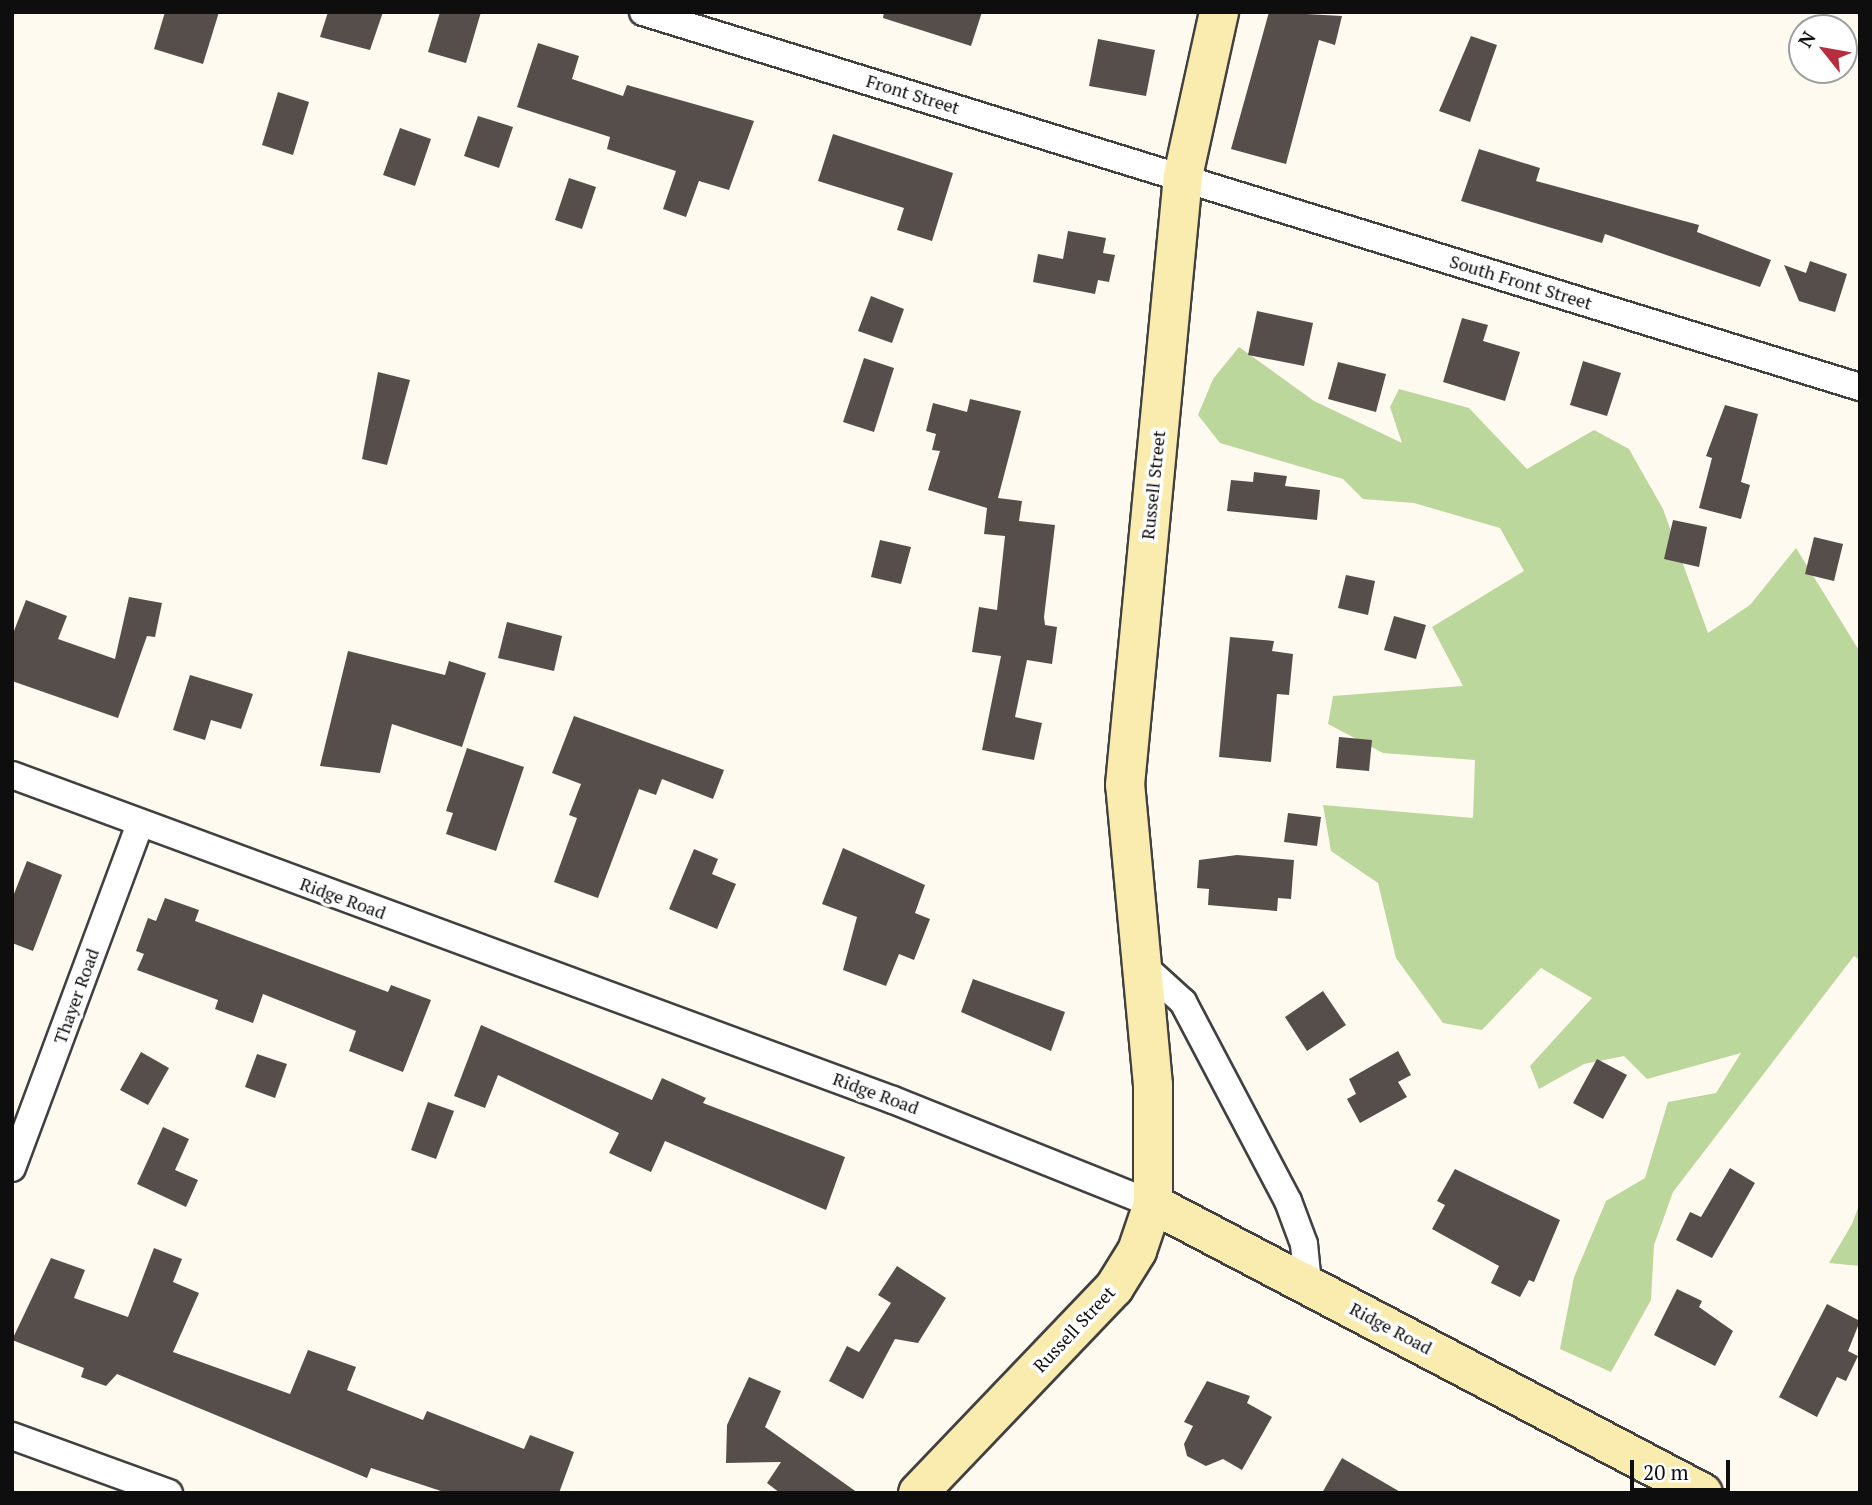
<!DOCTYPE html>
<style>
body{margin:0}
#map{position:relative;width:1872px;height:1505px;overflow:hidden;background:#fefaef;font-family:"PT Serif",serif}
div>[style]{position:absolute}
.forest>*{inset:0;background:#bbd79b}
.building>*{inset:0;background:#564e4b}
.roads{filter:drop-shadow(2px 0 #414141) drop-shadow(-2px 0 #414141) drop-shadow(0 2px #414141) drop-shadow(0 -2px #414141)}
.street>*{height:26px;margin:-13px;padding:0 13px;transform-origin:13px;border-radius:13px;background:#fff}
.secondary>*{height:38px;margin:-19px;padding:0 19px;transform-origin:19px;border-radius:19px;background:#faecae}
span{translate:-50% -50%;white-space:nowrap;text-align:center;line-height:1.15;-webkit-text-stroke:7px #fff;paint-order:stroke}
.street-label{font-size:18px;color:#0e0e0e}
.frame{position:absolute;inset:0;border:14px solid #0e0e0e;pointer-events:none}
.north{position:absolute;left:1788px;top:14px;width:70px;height:70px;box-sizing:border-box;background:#fff;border:2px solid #9f9f9f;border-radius:50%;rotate:301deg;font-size:19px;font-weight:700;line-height:28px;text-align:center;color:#0e0e0e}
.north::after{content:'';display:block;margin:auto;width:24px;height:32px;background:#b62d3f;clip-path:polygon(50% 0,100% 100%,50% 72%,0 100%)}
.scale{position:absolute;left:1630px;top:1460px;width:100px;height:32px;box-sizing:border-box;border:4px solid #0e0e0e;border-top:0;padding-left:9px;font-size:21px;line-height:24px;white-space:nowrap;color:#0e0e0e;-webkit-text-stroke:5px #fff;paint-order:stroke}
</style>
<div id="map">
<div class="forest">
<i style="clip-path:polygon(1239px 347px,1314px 401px,1402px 443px,1390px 407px,1399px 389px,1469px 408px,1527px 469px,1594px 430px,1629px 449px,1663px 509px,1708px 633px,1750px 605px,1796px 548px,1860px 652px,1860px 960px,1854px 956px,1673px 1192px,1654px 1245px,1651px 1300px,1611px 1372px,1560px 1349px,1574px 1277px,1606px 1201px,1645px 1178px,1668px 1102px,1716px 1093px,1741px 1053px,1647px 1079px,1624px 1056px,1584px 1064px,1539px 1089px,1530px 1066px,1592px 998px,1541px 968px,1482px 1030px,1443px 1023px,1396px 958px,1378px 883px,1331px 851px,1323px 805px,1473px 818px,1475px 760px,1383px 753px,1328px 724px,1333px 696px,1463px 686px,1432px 627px,1524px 571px,1500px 528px,1414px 503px,1363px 499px,1343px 479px,1220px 443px,1198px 415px,1213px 379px)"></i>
<i style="clip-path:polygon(1860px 1203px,1860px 1266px,1829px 1263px,1852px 1224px)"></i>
</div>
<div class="building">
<i style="clip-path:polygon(165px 12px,219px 12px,203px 64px,154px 49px)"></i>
<i style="clip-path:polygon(328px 12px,383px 12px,370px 50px,320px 37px)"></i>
<i style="clip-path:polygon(440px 12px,481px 12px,466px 63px,428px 52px)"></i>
<i style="clip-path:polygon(884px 12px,982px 12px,971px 46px,883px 18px)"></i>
<i style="clip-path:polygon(1269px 12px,1342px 16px,1335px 45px,1319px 40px,1286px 164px,1231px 149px)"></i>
<i style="clip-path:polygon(1471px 36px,1497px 45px,1470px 122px,1439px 111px)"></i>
<i style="clip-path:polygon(1098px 39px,1155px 50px,1146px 96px,1089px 86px)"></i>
<i style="clip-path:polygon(538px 43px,579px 56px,572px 79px,623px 96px,627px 85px,754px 121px,729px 190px,699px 181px,686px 217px,663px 209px,676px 171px,607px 149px,610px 137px,517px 107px)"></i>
<i style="clip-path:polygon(278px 92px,309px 102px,293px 155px,262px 145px)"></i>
<i style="clip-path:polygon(478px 116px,513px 127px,499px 168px,464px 156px)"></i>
<i style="clip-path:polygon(400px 128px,431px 139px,415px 186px,383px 175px)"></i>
<i style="clip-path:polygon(833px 134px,953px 173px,932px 241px,897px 230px,904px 208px,818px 181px)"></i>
<i style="clip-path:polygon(1479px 149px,1540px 168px,1536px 181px,1699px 225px,1697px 232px,1771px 260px,1760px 287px,1605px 234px,1602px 243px,1461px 201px)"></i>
<i style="clip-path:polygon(569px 178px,596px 187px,582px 229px,555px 220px)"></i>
<i style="clip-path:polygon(1068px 231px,1106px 238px,1103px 253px,1115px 255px,1109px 282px,1098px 280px,1095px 294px,1033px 282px,1038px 254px,1063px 259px)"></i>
<i style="clip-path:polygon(1810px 261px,1847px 274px,1835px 312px,1799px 301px,1784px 265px,1806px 273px)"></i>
<i style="clip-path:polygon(871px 296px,904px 309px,892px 343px,858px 331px)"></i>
<i style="clip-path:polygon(1257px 311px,1313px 323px,1304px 366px,1248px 355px)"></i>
<i style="clip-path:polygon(1462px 318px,1488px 325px,1483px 341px,1520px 352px,1505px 401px,1443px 382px)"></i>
<i style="clip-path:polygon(864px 358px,894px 368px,874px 432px,843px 422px)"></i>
<i style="clip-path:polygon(1583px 361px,1621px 373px,1607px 416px,1570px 405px)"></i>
<i style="clip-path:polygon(1338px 362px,1386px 374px,1376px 412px,1328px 399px)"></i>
<i style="clip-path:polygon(378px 372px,410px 380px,387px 465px,362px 459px)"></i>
<i style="clip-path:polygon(970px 399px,1021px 411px,998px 498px,1022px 501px,1019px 521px,1055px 525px,1044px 617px,1045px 625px,1057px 627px,1052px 664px,1027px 660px,1015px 717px,1042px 723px,1034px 760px,982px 750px,1001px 656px,972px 652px,979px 607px,997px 610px,1005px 536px,984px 534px,987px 508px,928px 490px,940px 451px,932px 450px,936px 434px,926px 431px,933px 403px,967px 412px)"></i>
<i style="clip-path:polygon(1725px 405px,1758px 414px,1741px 482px,1750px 485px,1741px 519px,1699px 508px,1712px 458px,1706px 456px)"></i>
<i style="clip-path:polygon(1254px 472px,1287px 476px,1285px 486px,1320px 490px,1317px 520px,1227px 511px,1231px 480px,1253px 482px)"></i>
<i style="clip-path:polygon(1673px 520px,1707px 527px,1699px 567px,1664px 559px)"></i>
<i style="clip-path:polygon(1814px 537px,1843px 544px,1834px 581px,1805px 574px)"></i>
<i style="clip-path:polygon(880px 540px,911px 547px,901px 584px,871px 577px)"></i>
<i style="clip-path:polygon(1346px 575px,1375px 581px,1368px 615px,1338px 608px)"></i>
<i style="clip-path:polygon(129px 597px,162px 603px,155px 637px,147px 636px,118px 718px,12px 681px,12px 636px,26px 600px,67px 616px,58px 639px,115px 659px)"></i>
<i style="clip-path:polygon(1394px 616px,1426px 625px,1416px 659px,1384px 650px)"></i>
<i style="clip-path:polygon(507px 622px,562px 636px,554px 671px,498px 658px)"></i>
<i style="clip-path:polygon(1230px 637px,1274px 641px,1272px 651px,1293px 654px,1289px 695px,1277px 694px,1271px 762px,1219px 757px)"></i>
<i style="clip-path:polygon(348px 651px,445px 675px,449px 661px,486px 673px,462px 747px,392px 724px,380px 773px,320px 766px)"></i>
<i style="clip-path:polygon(190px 675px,253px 694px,241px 729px,211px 720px,205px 740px,173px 730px)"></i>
<i style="clip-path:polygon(574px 716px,724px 770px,713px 799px,662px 779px,656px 795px,639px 789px,598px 898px,554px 882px,577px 818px,569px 815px,581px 784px,552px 773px)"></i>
<i style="clip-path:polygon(1339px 737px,1372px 740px,1369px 771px,1336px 768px)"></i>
<i style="clip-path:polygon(467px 748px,524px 767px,496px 851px,446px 834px,453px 813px,446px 811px)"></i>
<i style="clip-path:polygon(1288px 813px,1321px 817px,1317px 846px,1284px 842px)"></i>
<i style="clip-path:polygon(843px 848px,925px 885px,915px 913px,930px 919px,914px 960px,899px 954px,886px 986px,843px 970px,857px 917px,822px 904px)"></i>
<i style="clip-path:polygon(694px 849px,718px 859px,712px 874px,736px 884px,717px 929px,669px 909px)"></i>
<i style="clip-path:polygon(1237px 855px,1294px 860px,1291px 899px,1278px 898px,1277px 911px,1208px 905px,1209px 889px,1197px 888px,1199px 860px)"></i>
<i style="clip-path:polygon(27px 861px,62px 875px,33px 951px,12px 943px,12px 899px)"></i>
<i style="clip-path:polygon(165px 898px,199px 910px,195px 921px,388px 992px,391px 985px,431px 1000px,403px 1072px,349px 1051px,356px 1031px,263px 994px,253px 1023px,215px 1009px,218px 1000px,137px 970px,144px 954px,136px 951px,148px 918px,156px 921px)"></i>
<i style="clip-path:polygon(973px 979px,1065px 1012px,1051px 1051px,961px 1012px)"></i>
<i style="clip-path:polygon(1323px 991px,1346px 1025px,1307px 1051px,1285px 1017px)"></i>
<i style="clip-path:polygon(481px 1025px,652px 1100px,662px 1078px,706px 1098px,703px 1103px,845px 1157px,826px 1210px,665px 1141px,651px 1172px,609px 1153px,619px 1133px,498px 1075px,485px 1108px,454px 1096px)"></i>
<i style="clip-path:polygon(1398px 1051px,1411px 1075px,1398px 1082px,1407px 1097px,1360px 1123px,1347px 1099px,1356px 1094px,1349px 1079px)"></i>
<i style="clip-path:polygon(141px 1052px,169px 1068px,148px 1105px,120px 1090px)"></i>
<i style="clip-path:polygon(257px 1054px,287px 1064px,275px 1098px,245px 1087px)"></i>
<i style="clip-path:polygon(1597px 1059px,1627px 1075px,1603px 1119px,1573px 1103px)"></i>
<i style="clip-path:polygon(428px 1102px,454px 1111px,436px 1159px,411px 1150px)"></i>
<i style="clip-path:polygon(163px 1127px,189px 1139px,175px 1170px,198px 1180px,186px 1207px,137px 1184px)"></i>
<i style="clip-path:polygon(1730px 1168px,1755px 1183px,1712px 1258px,1676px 1240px,1690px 1212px,1701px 1217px)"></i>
<i style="clip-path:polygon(1455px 1169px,1560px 1220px,1534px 1282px,1529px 1280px,1520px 1297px,1491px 1283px,1499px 1266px,1432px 1229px,1445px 1205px,1437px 1201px)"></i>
<i style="clip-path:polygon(154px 1248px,182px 1259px,173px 1282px,199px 1293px,173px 1352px,290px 1394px,308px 1350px,356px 1367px,347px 1390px,423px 1420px,427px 1411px,524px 1449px,530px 1435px,574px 1452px,559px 1493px,447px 1493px,371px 1468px,367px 1478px,117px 1374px,106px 1386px,81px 1377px,84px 1368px,12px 1340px,51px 1258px,85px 1270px,74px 1298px,128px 1317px)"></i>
<i style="clip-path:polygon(897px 1266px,946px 1298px,918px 1343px,895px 1339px,863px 1399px,829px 1381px,847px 1346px,859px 1352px,891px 1303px,878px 1295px)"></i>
<i style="clip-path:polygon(1677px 1289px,1702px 1301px,1699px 1307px,1733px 1331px,1715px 1366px,1654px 1335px)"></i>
<i style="clip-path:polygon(1827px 1304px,1860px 1321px,1848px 1351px,1858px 1356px,1846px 1381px,1837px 1377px,1817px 1417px,1779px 1397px)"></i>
<i style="clip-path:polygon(749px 1377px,781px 1391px,765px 1427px,858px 1493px,780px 1493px,767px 1483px,781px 1462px,726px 1463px,727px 1425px)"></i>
<i style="clip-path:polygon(1207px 1381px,1250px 1396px,1247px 1403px,1272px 1417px,1242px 1470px,1223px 1459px,1206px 1466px,1187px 1456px,1184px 1444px,1193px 1426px,1184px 1422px)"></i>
<i style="clip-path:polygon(1342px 1458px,1402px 1493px,1322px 1493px)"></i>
</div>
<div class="roads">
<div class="street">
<i style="left:643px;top:12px;width:1273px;rotate:17.13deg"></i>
<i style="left:12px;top:775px;width:939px;rotate:20.25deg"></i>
<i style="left:893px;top:1100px;width:280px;rotate:21.8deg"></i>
<i style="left:1138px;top:961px;width:61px;rotate:42.3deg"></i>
<i style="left:1183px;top:1002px;width:225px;rotate:62.2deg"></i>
<i style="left:1288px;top:1201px;width:46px;rotate:69.6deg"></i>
<i style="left:1304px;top:1244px;width:40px;rotate:84.3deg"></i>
<i style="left:12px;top:1168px;width:367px;rotate:-69.6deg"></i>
<i style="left:12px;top:1436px;width:167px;rotate:20deg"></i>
</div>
<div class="secondary">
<i style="left:1153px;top:1204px;width:621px;rotate:27.72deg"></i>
<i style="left:918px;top:1493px;width:284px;rotate:-46.3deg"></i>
<i style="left:1114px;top:1288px;width:44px;rotate:-58.1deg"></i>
<i style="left:1137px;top:1251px;width:50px;rotate:-71.2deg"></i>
<i style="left:1153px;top:1204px;width:119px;rotate:-90deg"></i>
<i style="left:1153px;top:1085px;width:301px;rotate:-95.3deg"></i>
<i style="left:1125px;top:785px;width:612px;rotate:-84.56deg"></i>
<i style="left:1183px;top:176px;width:168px;rotate:-77.6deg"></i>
</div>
</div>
<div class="street-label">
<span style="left:913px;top:94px;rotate:17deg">Front Street</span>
<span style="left:1521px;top:282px;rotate:17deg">South Front Street</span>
<span style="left:1153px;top:485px;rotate:-84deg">Russell Street</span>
<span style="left:343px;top:898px;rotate:20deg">Ridge Road</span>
<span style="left:76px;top:996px;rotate:-70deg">Thayer Road</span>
<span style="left:876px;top:1093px;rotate:20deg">Ridge Road</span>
<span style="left:1391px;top:1328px;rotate:28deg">Ridge Road</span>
<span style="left:1074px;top:1329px;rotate:-47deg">Russell Street</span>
</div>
<div class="frame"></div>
<div class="north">N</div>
<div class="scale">20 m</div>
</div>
